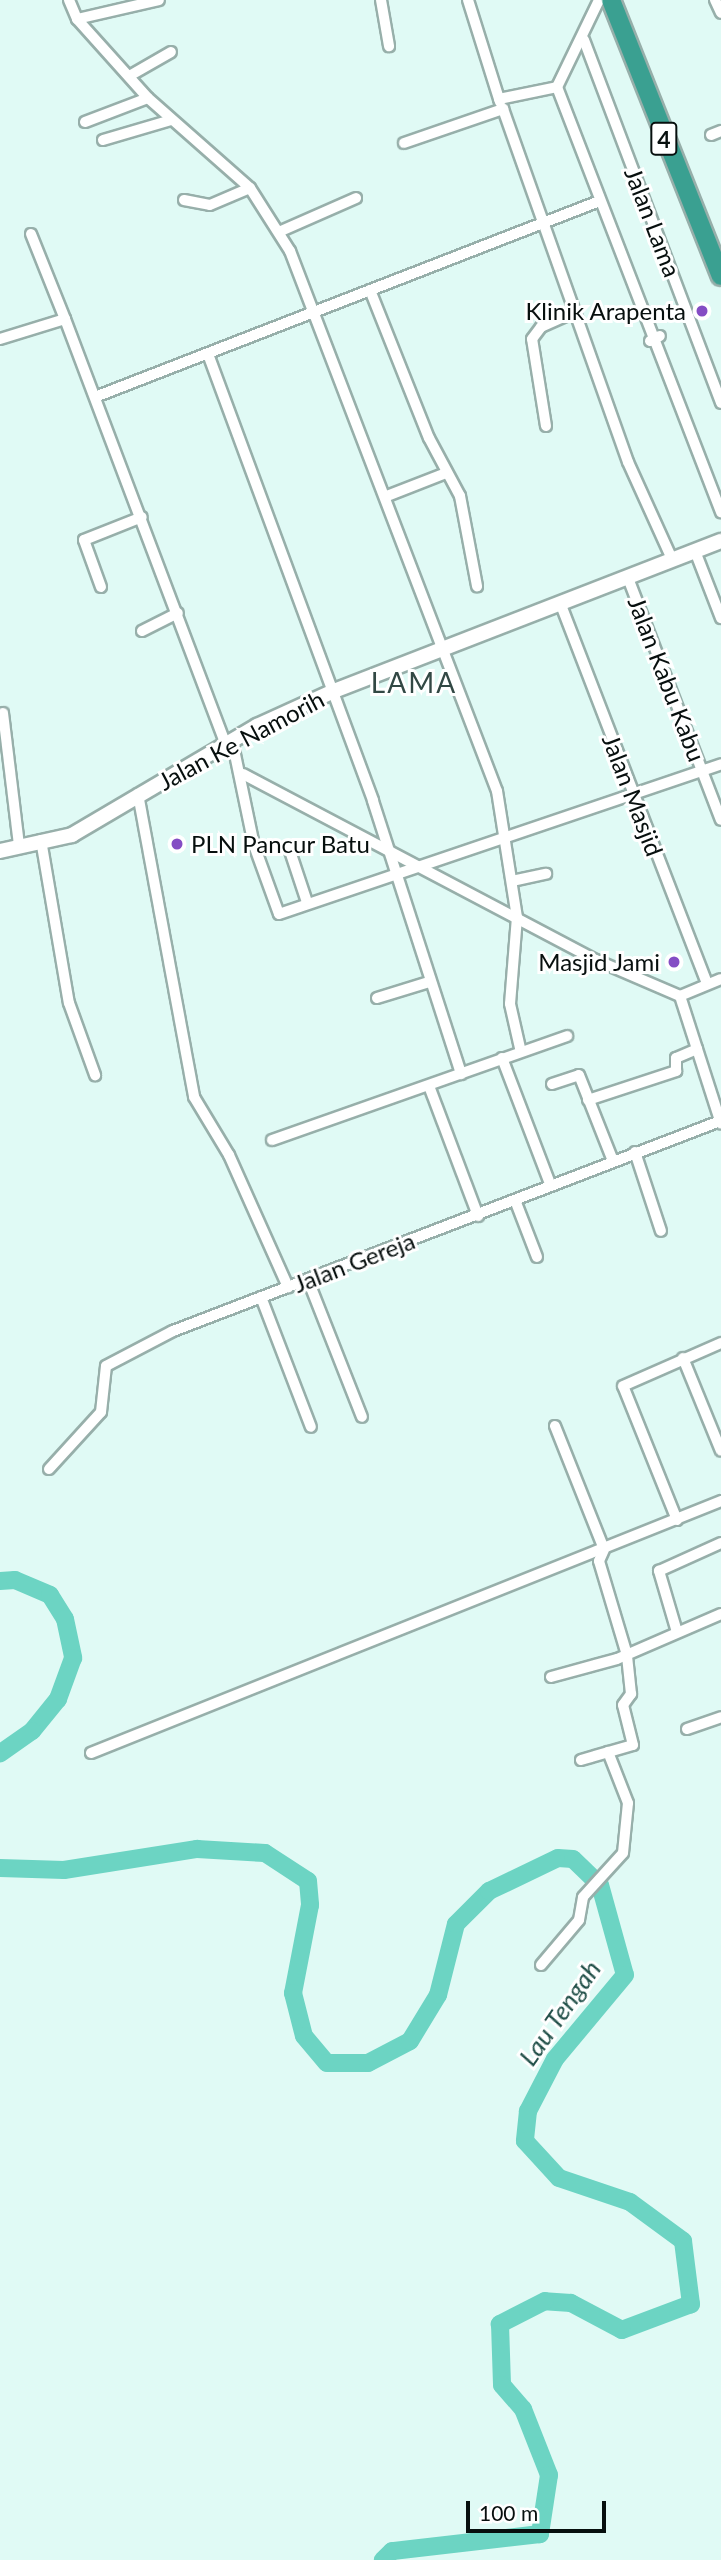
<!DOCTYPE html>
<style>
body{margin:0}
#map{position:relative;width:721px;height:2560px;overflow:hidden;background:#e0faf5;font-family:Lato,sans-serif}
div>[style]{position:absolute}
.river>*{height:18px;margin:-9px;padding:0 9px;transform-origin:9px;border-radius:9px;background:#6cd4c3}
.roads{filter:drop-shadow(2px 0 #97afaa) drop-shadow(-2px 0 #97afaa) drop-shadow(0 2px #97afaa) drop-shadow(0 -2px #97afaa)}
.street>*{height:10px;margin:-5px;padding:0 5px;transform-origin:5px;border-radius:5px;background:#fff}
.secondary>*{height:14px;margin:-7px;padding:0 7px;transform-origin:7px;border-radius:7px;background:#fff}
.highway>*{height:18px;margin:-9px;padding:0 9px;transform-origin:9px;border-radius:9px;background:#3aa091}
.dots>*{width:19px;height:19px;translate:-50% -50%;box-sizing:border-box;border:4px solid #fff;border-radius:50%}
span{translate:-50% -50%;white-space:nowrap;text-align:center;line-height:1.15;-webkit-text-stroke:6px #fff;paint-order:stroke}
.shield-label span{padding:2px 5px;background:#fff;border:2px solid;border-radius:5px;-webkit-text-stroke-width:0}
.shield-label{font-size:23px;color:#070f0e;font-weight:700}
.street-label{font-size:24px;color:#070f0e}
.poi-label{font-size:24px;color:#070f0e}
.right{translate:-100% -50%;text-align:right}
.left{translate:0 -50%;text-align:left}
.water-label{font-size:26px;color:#225049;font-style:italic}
.quarter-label{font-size:28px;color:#324844;letter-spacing:2px}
.scale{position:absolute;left:466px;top:2501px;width:140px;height:32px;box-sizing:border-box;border:4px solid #070f0e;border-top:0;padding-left:9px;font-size:21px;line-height:24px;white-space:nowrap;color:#070f0e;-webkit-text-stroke:5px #fff;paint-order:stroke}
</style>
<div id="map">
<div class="river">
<i style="left:0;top:1581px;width:15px;rotate:-4deg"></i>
<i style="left:15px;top:1580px;width:38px;rotate:23deg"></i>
<i style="left:50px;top:1595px;width:28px;rotate:58deg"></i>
<i style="left:65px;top:1619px;width:40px;rotate:78deg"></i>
<i style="left:73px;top:1658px;width:44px;rotate:110.1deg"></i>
<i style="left:58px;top:1699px;width:41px;rotate:129.1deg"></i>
<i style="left:32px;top:1731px;width:39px;rotate:145deg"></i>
<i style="left:0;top:1868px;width:64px;rotate:1.8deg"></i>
<i style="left:64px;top:1870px;width:135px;rotate:-9deg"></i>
<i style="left:197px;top:1849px;width:68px;rotate:3.4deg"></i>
<i style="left:265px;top:1853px;width:51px;rotate:33.1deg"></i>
<i style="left:308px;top:1881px;width:24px;rotate:85deg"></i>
<i style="left:310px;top:1905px;width:90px;rotate:100.9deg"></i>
<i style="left:293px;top:1993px;width:44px;rotate:75.7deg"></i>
<i style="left:304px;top:2036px;width:35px;rotate:50deg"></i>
<i style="left:327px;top:2063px;width:41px"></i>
<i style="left:368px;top:2063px;width:47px;rotate:-27.6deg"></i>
<i style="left:410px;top:2041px;width:54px;rotate:-58.7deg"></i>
<i style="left:438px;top:1995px;width:73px;rotate:-75.8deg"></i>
<i style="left:456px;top:1924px;width:47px;rotate:-45deg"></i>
<i style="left:489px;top:1891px;width:76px;rotate:-25.6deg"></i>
<i style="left:558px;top:1858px;width:15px;rotate:4deg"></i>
<i style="left:573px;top:1859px;width:37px;rotate:44deg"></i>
<i style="left:600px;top:1885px;width:93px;rotate:74.5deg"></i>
<i style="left:625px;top:1975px;width:109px;rotate:129.8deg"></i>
<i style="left:555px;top:2059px;width:59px;rotate:117.4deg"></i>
<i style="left:528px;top:2111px;width:30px;rotate:96deg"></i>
<i style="left:525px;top:2141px;width:50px;rotate:47.4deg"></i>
<i style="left:559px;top:2178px;width:75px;rotate:18.7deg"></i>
<i style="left:630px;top:2202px;width:66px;rotate:36.3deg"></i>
<i style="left:683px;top:2241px;width:64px;rotate:82.8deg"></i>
<i style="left:691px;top:2304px;width:74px;rotate:159.4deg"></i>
<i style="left:622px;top:2330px;width:58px;rotate:-152.1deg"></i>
<i style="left:571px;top:2303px;width:26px;rotate:-176deg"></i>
<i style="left:545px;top:2301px;width:51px;rotate:152.9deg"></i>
<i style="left:500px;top:2324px;width:61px;rotate:88.1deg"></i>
<i style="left:502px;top:2385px;width:32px;rotate:49deg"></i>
<i style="left:523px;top:2409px;width:71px;rotate:68.5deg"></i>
<i style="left:549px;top:2475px;width:60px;rotate:98.7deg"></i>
<i style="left:540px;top:2534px;width:149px;rotate:173.4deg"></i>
<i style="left:392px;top:2551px;width:13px;rotate:135deg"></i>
</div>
<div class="roads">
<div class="street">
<i style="left:69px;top:0;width:21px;rotate:67deg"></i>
<i style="left:77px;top:19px;width:106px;rotate:48.1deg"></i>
<i style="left:148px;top:98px;width:136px;rotate:41.4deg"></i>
<i style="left:250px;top:188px;width:75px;rotate:57.6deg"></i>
<i style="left:290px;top:251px;width:578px;rotate:69.03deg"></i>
<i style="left:497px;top:791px;width:128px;rotate:81deg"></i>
<i style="left:517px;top:917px;width:87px;rotate:94.6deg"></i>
<i style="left:510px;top:1004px;width:45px;rotate:77.2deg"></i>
<i style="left:381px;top:0;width:47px;rotate:80.1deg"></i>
<i style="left:468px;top:0;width:107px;rotate:72.6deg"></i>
<i style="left:715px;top:0;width:14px;rotate:65deg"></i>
<i style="left:77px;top:19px;width:84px;rotate:-13deg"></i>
<i style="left:584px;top:40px;width:388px;rotate:69.3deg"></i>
<i style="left:131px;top:75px;width:46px;rotate:-29.9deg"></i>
<i style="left:557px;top:87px;width:456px;rotate:68.9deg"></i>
<i style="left:499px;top:99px;width:59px;rotate:-11.7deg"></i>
<i style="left:557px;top:87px;width:97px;rotate:-64.2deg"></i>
<i style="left:85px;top:122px;width:67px;rotate:-20.9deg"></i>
<i style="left:711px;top:135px;width:11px;rotate:-22deg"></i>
<i style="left:103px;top:140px;width:71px;rotate:-16.4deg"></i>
<i style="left:404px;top:143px;width:105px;rotate:-19deg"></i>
<i style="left:503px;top:109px;width:374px;rotate:70.5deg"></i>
<i style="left:628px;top:462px;width:107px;rotate:65.6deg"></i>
<i style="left:184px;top:200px;width:26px;rotate:11deg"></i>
<i style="left:210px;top:205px;width:43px;rotate:-23deg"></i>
<i style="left:281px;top:231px;width:82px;rotate:-23.7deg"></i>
<i style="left:31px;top:234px;width:92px;rotate:68.2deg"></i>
<i style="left:370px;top:290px;width:159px;rotate:68.3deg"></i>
<i style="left:429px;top:438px;width:66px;rotate:61.9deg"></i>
<i style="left:460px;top:496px;width:92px;rotate:79.3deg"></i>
<i style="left:0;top:339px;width:68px;rotate:-17.1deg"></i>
<i style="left:65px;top:319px;width:454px;rotate:69.3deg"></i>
<i style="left:650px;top:341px;width:11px;rotate:-27deg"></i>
<i style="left:208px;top:354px;width:476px;rotate:69.7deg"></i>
<i style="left:373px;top:801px;width:287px;rotate:72.1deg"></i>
<i style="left:95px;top:397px;width:539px;rotate:-21.23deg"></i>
<i style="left:546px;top:426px;width:88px;rotate:-99.1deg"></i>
<i style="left:532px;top:339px;width:15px;rotate:-53deg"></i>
<i style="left:541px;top:327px;width:35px;rotate:-24deg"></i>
<i style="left:387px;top:496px;width:63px;rotate:-21.3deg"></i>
<i style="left:695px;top:551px;width:72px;rotate:68.8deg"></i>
<i style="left:628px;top:578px;width:259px;rotate:69deg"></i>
<i style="left:101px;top:587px;width:50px;rotate:-109.9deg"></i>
<i style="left:84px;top:540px;width:62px;rotate:-21.6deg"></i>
<i style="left:561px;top:605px;width:405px;rotate:68.9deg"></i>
<i style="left:142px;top:631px;width:40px;rotate:-26.6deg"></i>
<i style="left:3px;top:713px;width:134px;rotate:83.1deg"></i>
<i style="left:232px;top:740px;width:107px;rotate:78.2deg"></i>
<i style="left:254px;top:845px;width:73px;rotate:70.1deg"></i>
<i style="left:279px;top:914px;width:467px;rotate:-18.7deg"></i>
<i style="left:243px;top:774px;width:399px;rotate:27.8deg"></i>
<i style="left:596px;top:960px;width:91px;rotate:23.2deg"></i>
<i style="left:680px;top:996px;width:44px;rotate:-22.5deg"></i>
<i style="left:138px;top:794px;width:308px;rotate:79.5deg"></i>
<i style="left:194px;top:1097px;width:68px;rotate:58.9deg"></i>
<i style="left:229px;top:1155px;width:145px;rotate:65.9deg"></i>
<i style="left:41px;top:840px;width:165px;rotate:80.3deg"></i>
<i style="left:69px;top:1003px;width:77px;rotate:70.1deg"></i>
<i style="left:289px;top:848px;width:57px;rotate:71.6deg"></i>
<i style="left:512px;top:881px;width:35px;rotate:-12deg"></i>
<i style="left:680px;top:996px;width:134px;rotate:72.2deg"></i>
<i style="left:377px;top:998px;width:54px;rotate:-17.1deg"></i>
<i style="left:502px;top:1058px;width:137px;rotate:69.1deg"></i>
<i style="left:552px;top:1084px;width:28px;rotate:-18deg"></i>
<i style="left:579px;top:1075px;width:92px;rotate:68.4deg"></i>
<i style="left:429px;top:1086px;width:139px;rotate:69.3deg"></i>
<i style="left:588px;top:1100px;width:93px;rotate:-18.2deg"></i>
<i style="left:676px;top:1071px;width:13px;rotate:-90deg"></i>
<i style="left:676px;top:1058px;width:23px;rotate:-23deg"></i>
<i style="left:272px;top:1140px;width:313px;rotate:-19.4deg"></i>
<i style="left:635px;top:1152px;width:83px;rotate:71.8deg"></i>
<i style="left:515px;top:1200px;width:61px;rotate:68.9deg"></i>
<i style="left:308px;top:1280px;width:147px;rotate:68.5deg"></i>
<i style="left:261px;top:1297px;width:139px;rotate:69deg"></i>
<i style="left:683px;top:1358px;width:100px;rotate:67.8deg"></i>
<i style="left:555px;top:1426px;width:132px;rotate:68.3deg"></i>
<i style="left:49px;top:1469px;width:77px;rotate:-47.6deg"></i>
<i style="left:101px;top:1412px;width:46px;rotate:-83.8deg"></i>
<i style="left:106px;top:1366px;width:76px;rotate:-27.6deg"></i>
<i style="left:173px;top:1331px;width:586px;rotate:-21deg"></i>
<i style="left:677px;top:1520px;width:144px;rotate:-111.9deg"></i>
<i style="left:623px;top:1386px;width:107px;rotate:-23.7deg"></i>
<i style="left:677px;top:1632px;width:64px;rotate:-106.4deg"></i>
<i style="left:659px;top:1571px;width:68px;rotate:-24.3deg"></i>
<i style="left:551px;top:1677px;width:68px;rotate:-15.3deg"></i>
<i style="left:617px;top:1659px;width:113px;rotate:-23.4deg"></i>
<i style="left:687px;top:1729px;width:36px;rotate:-19deg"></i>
<i style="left:91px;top:1753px;width:679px;rotate:-21.8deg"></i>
<i style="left:581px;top:1760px;width:54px;rotate:-16.1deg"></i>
<i style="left:633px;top:1745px;width:41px;rotate:-104deg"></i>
<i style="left:623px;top:1705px;width:14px;rotate:-54deg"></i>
<i style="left:631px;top:1694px;width:39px;rotate:-96deg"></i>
<i style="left:627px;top:1655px;width:98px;rotate:-106.6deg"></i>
<i style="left:599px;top:1561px;width:12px;rotate:-66deg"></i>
<i style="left:541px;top:1965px;width:59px;rotate:-49.8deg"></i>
<i style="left:579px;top:1920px;width:23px;rotate:-80deg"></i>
<i style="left:583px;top:1897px;width:59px;rotate:-47.7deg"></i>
<i style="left:623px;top:1853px;width:50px;rotate:-84.3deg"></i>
<i style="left:628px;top:1803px;width:55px;rotate:-111.4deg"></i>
</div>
<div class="secondary">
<i style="left:0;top:851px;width:74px;rotate:-12.5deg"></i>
<i style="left:72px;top:835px;width:215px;rotate:-30.5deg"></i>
<i style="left:257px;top:726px;width:85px;rotate:-24.4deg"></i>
<i style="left:334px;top:691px;width:415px;rotate:-21.2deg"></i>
</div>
<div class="highway">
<i style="left:611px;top:0;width:297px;rotate:68.3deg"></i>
</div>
</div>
<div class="dots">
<i style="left:702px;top:311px;background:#844dc4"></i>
<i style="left:177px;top:844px;background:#844dc4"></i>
<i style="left:674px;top:962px;background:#844dc4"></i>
</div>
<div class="shield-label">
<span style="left:664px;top:139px">4</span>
</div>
<div class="street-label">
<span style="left:653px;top:222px;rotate:69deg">Jalan Lama</span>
<span style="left:667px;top:679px;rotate:69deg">Jalan Kabu Kabu</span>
<span style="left:241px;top:740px;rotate:-28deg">Jalan Ke Namorih</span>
<span style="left:633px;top:795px;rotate:69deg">Jalan Masjid</span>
<span style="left:354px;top:1262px;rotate:-21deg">Jalan Gereja</span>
</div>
<div class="poi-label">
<span class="right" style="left:686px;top:311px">Klinik Arapenta</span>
<span class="left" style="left:191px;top:844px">PLN Pancur Batu</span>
<span class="right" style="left:660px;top:962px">Masjid Jami</span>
</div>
<div class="water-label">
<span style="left:560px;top:2013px;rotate:-55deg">Lau Tengah</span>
</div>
<div class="quarter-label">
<span style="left:414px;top:682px">LAMA</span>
</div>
<div class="scale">100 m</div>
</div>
